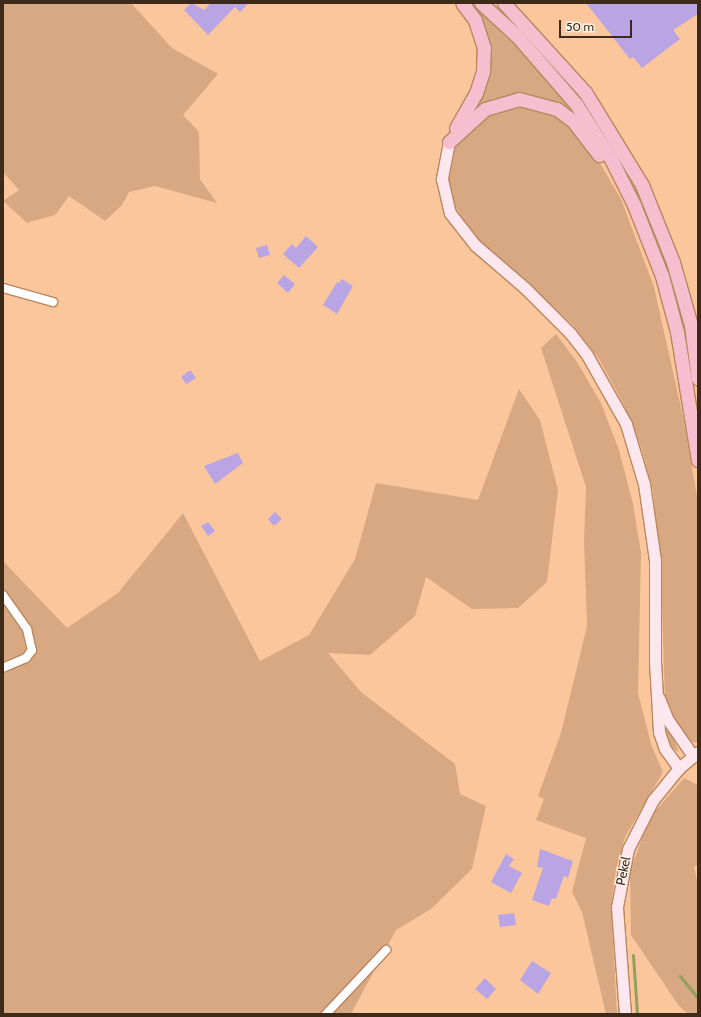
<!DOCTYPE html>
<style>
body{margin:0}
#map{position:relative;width:701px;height:1017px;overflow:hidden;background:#fcc69c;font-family:Cabin,sans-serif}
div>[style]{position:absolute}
.green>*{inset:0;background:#d8a883}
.stream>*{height:3px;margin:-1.5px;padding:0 1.5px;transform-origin:1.5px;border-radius:1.5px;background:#92a15c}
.building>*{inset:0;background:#b9a4e4}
.roads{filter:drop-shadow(1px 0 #b9865e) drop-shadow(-1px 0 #b9865e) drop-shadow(0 1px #b9865e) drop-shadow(0 -1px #b9865e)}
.minor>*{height:8px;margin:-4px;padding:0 4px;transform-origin:4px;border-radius:4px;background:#fff}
.secondary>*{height:11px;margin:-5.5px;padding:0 5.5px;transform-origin:5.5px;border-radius:5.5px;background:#fbe7ed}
.trunk>*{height:13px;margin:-6.5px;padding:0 6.5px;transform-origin:6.5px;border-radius:6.5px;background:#f6becf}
span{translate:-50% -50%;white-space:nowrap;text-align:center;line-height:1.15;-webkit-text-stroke:3px #fcf1e9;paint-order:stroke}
.street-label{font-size:13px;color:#3e2a19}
.frame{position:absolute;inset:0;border:4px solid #3e2a19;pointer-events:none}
.scale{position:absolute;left:559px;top:20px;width:73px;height:18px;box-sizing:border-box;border:2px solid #3e2a19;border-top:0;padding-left:5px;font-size:12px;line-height:14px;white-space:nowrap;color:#3e2a19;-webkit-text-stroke:3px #fcf1e9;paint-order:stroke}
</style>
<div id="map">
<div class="green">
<i style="clip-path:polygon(3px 3px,131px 3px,172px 48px,218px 74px,183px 115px,199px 132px,200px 179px,217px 203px,155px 186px,129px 192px,122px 205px,105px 221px,69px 196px,55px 215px,27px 223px,3px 201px,19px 190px,3px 172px)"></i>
<i style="clip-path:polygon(476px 8px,529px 59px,556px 89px,573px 115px,561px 106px,524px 94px,492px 99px,468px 118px,482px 87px)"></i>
<i style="clip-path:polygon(523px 104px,540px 106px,570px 122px,598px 160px,621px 199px,654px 287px,684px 421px,698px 502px,698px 742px,695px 743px,686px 739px,672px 717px,665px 700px,661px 576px,653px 491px,641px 447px,624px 405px,599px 359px,572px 324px,470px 232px,450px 197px,448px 177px,452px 154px,461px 136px,491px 111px)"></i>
<i style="clip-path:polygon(556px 334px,577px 362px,601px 403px,619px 450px,633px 504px,641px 553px,638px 693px,651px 744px,663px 772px,625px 837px,616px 869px,611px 906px,617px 1014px,606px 1014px,582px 912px,572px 892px,586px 838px,536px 820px,544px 799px,538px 796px,561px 733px,587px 626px,584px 541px,586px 487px,541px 348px)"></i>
<i style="clip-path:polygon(519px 389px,540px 420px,558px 490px,547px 582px,518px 608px,472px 609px,426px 577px,415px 616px,370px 655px,328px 653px,361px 692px,455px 764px,460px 794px,486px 806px,472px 869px,431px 909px,396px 930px,351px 1014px,3px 1014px,3px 561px,67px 628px,118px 593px,183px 513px,260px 661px,309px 635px,355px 559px,376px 483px,478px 500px)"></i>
<i style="clip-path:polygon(663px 723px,668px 725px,679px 752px,672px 748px)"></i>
<i style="clip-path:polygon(684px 778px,698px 785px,698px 866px,694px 866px,698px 885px,698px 1014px,688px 1014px,679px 1006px,631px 935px,630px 871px,650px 817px)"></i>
</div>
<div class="stream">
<i style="left:633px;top:955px;width:59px;rotate:86.1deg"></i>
<i style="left:680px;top:976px;width:28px;rotate:51deg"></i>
</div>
<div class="building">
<i style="clip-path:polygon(191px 3px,204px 10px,211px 3px,249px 3px,240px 12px,235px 7px,208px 35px,184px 10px)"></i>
<i style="clip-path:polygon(586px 3px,698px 3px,698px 14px,673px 30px,680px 39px,642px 68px,633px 57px,630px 59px)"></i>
<i style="clip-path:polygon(306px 236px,318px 247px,299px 268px,283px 254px,292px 244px,296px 248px)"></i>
<i style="clip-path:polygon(267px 245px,270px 255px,259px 258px,256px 248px)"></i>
<i style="clip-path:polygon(284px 275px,295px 284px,288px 293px,277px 283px)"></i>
<i style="clip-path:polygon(342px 279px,353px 286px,337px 314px,323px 305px,337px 282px,339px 283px)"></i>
<i style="clip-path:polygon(190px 370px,196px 378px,186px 384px,181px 377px)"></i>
<i style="clip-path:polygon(238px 453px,243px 463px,215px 484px,204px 466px)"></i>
<i style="clip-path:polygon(275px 512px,282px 519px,274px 526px,268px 519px)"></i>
<i style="clip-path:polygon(208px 522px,215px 531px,208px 536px,201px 526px)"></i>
<i style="clip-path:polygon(540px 849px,573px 861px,568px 878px,564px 876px,556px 899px,552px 898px,549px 906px,532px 900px,543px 868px,537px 867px)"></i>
<i style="clip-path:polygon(506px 854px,514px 859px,509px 866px,522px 873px,511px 893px,491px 882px)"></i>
<i style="clip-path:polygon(514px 913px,516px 925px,500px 927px,498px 915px)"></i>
<i style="clip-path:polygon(532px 961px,551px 973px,538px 994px,520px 980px)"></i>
<i style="clip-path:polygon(485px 978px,496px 989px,487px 999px,475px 989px)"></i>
</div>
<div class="roads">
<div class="minor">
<i style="left:3px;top:288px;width:52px;rotate:15.6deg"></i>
<i style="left:3px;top:595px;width:42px;rotate:54.8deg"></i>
<i style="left:27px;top:629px;width:22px;rotate:77deg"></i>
<i style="left:32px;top:650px;width:10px;rotate:127deg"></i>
<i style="left:26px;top:658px;width:25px;rotate:157deg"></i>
<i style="left:326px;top:1014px;width:88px;rotate:-46.8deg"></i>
</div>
<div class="secondary">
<i style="left:449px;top:142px;width:38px;rotate:101deg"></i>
<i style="left:442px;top:179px;width:35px;rotate:77deg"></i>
<i style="left:450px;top:213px;width:41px;rotate:52deg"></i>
<i style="left:475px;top:245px;width:66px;rotate:40.7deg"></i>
<i style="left:525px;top:288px;width:64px;rotate:45deg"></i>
<i style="left:570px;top:333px;width:28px;rotate:52deg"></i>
<i style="left:587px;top:355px;width:79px;rotate:60.5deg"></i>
<i style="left:626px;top:424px;width:63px;rotate:73.3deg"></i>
<i style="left:644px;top:484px;width:77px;rotate:81.8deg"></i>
<i style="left:655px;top:560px;width:102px;rotate:90deg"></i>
<i style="left:655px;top:662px;width:70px;rotate:86.7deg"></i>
<i style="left:659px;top:732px;width:18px;rotate:71deg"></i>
<i style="left:665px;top:749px;width:24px;rotate:54deg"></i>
<i style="left:659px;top:698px;width:24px;rotate:68deg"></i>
<i style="left:668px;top:720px;width:44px;rotate:55.2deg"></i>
<i style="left:625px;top:1014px;width:107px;rotate:-94.3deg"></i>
<i style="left:617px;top:907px;width:59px;rotate:-79.3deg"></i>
<i style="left:628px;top:849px;width:55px;rotate:-63deg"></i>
<i style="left:653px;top:800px;width:41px;rotate:-50.9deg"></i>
<i style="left:679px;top:768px;width:25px;rotate:-40deg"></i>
</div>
<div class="trunk">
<i style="left:481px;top:3px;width:49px;rotate:42.5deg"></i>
<i style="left:517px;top:36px;width:90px;rotate:49.1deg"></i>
<i style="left:576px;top:104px;width:65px;rotate:57.5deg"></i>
<i style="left:611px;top:159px;width:51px;rotate:63.4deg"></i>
<i style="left:634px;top:205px;width:76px;rotate:68.5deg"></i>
<i style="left:662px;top:276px;width:58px;rotate:75deg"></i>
<i style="left:677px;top:332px;width:130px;rotate:80.7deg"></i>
<i style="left:504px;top:3px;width:120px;rotate:47.7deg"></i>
<i style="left:585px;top:92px;width:109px;rotate:58.5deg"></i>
<i style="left:642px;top:185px;width:83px;rotate:68.1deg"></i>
<i style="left:673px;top:262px;width:66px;rotate:74.1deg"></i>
<i style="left:691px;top:325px;width:54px;rotate:82.6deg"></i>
<i style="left:456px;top:128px;width:40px;rotate:-60.3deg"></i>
<i style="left:476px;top:93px;width:23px;rotate:-72deg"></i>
<i style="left:483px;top:71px;width:23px;rotate:-88deg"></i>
<i style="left:484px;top:48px;width:29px;rotate:-108deg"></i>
<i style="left:475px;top:20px;width:21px;rotate:-127deg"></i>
<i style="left:449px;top:142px;width:49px;rotate:-42.5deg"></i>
<i style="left:485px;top:109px;width:35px;rotate:-16deg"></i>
<i style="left:519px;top:99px;width:39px;rotate:15deg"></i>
<i style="left:557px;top:109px;width:20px;rotate:37deg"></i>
<i style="left:573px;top:121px;width:43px;rotate:52.6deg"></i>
</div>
</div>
<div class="street-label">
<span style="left:623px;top:871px;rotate:-78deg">Pekel</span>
</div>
<div class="frame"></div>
<div class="scale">50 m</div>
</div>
